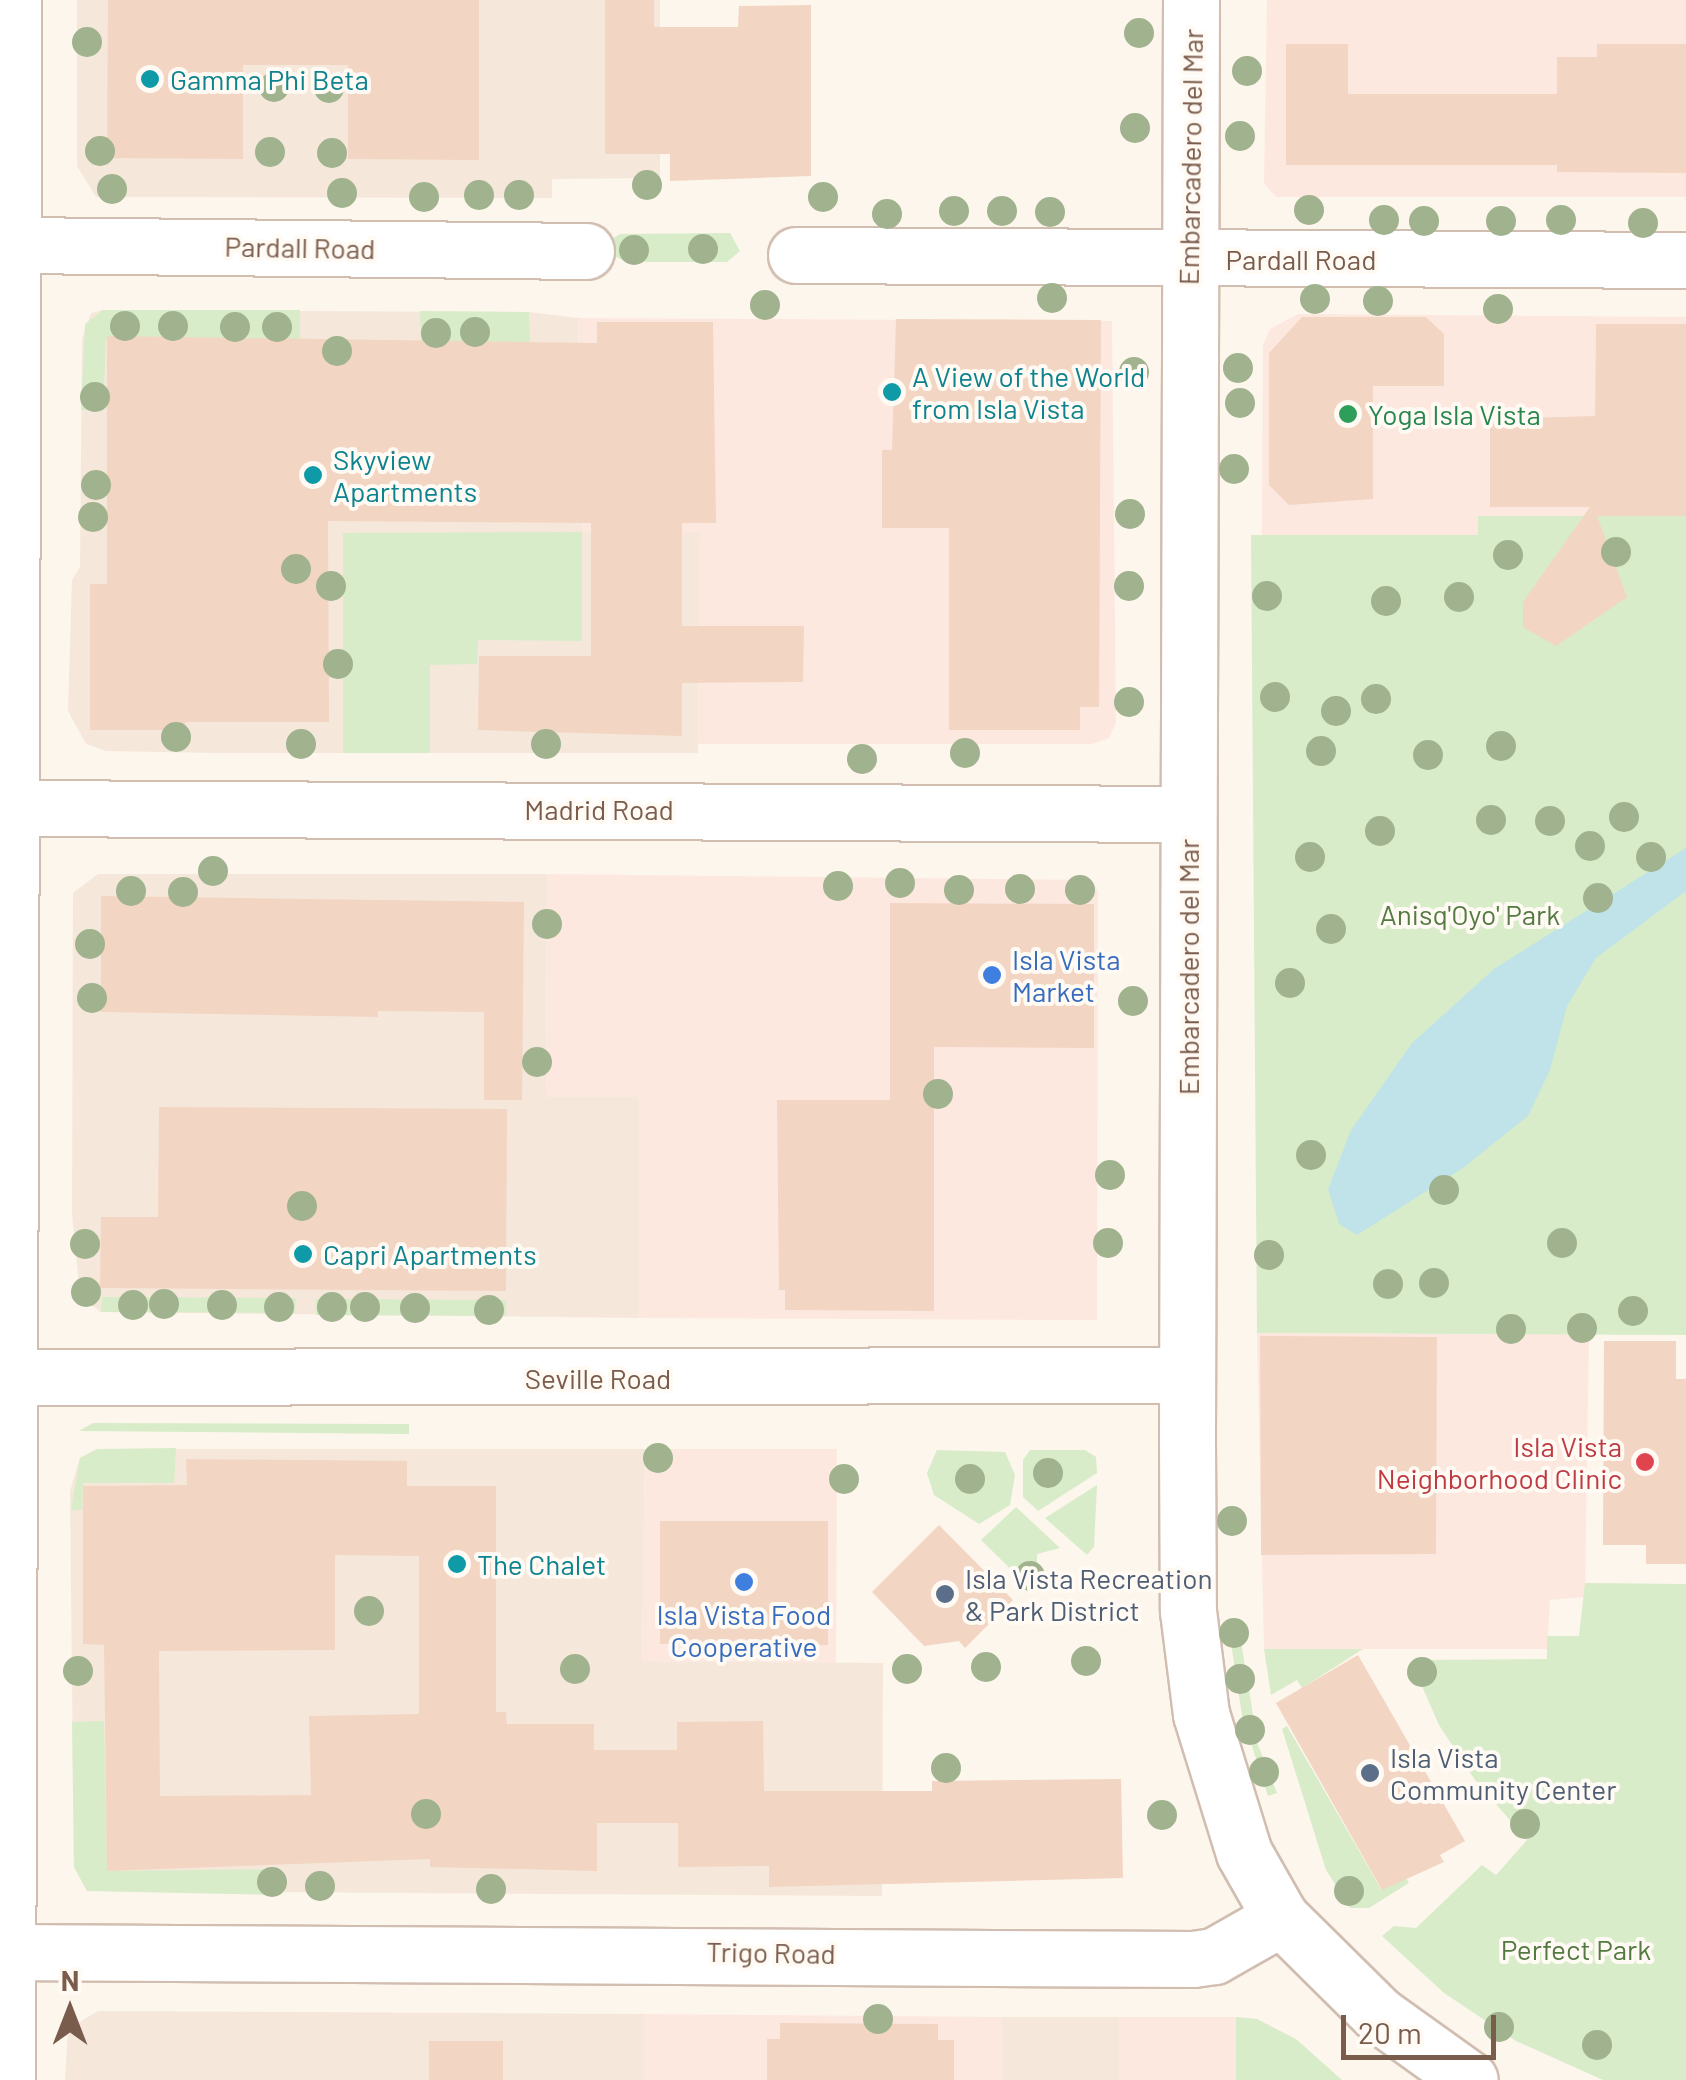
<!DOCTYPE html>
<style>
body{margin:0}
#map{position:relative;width:1686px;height:2080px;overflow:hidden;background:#fdf6ec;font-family:Barlow,sans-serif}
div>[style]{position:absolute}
.residential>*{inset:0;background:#f5e8da}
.commercial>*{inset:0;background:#fde8e0}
.green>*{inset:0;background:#d8ecc9}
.water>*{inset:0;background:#bfe3e8}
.building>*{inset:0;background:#f3d5c3}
.roads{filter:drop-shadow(2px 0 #d1beb0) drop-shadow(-2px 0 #d1beb0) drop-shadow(0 2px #d1beb0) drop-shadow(0 -2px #d1beb0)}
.minor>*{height:55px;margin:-27.5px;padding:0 27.5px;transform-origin:27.5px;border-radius:27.5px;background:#fff}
.trees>*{width:30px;height:30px;margin:-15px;border-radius:50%;background:#a0b28e}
.dots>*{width:28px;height:28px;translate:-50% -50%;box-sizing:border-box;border:5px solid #fffaf3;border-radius:50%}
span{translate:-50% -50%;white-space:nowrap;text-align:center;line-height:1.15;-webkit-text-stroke:8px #fffaf3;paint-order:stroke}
.culture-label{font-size:28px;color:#0d838f}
.left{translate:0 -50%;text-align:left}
.street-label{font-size:28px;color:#7a5c4d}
.leisure-label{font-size:28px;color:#27864d}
.park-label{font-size:28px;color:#537a41}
.shop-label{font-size:28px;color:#366cbe}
.health-label{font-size:28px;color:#be3a42}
.right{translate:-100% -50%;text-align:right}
.service-label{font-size:28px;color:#4e5e75}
.north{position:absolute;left:20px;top:1960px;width:100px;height:100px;-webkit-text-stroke:8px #fffaf3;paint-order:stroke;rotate:0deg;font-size:28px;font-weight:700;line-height:40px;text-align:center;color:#7a5c4d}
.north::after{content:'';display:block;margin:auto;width:35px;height:45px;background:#7a5c4d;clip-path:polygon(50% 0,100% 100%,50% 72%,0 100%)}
.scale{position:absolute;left:1341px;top:2015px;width:155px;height:45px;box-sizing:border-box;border:5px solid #7a5c4d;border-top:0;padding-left:12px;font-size:30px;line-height:35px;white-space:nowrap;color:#7a5c4d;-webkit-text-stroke:8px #fffaf3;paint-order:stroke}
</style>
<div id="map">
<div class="residential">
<i style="clip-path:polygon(77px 0,660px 0,660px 178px,552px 179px,552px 198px,96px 197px,77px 166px)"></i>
<i style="clip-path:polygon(103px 310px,529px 312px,578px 318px,582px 532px,700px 531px,698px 753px,215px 753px,106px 751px,86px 744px,68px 711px,72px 580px,80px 567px,82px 339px,91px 313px)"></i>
<i style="clip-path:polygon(98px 874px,547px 874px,546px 1096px,639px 1097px,639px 1318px,101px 1312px,80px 1297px,72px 1213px,73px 893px)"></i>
<i style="clip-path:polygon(97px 1449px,645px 1449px,642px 1661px,883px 1663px,882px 1896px,87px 1891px,74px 1867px,70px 1491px,80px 1458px)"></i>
<i style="clip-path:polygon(98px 2011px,644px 2014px,644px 2080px,65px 2080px,68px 2029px)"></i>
<i style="clip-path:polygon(1002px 2017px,1119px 2017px,1119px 2080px,1002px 2080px)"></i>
</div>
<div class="commercial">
<i style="clip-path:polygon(1267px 0,1686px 0,1686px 197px,1276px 197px,1264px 183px)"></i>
<i style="clip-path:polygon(1298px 314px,1686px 317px,1686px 516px,1478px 517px,1478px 535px,1262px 535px,1263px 345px,1270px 329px)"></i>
<i style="clip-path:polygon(578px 318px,1112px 321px,1116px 723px,1109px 738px,1092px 744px,698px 744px,700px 532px,582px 532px)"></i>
<i style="clip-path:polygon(547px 874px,1092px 880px,1098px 891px,1097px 1320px,639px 1318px,639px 1097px,546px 1097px)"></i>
<i style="clip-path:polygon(1257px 1333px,1589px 1334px,1585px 1597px,1550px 1600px,1547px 1649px,1264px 1649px)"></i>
<i style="clip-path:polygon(645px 1449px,837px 1449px,836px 1663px,642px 1661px)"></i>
<i style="clip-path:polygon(644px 2014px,1002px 2017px,1002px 2080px,644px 2080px)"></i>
<i style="clip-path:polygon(1119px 2017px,1236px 2017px,1236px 2080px,1119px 2080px)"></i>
</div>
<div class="green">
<i style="clip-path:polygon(730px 233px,740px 251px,727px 262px,626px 262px,609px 253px,610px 240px,620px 234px)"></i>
<i style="clip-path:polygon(103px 310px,300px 310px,300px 339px,106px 339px,103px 410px,81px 410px,85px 324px)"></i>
<i style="clip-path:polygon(420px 311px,529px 312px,530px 348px,421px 346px)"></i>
<i style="clip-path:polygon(1478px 516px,1686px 516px,1686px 1335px,1257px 1333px,1251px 535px,1478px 535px)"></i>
<i style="clip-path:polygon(582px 532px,582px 641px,478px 640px,477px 664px,430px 665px,430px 753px,343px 753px,343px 533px)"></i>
<i style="clip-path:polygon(102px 1297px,296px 1298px,295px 1313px,101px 1312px)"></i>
<i style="clip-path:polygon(316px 1299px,506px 1300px,506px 1316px,316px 1315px)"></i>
<i style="clip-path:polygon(93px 1423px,409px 1424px,409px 1434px,79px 1431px)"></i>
<i style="clip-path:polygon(176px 1448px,174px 1483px,83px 1483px,82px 1510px,71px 1510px,80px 1458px,97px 1449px)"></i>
<i style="clip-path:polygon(937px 1450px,1005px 1452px,1015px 1475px,1010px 1505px,979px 1524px,934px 1495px,927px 1473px)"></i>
<i style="clip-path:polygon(1030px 1450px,1085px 1450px,1096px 1457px,1097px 1473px,1038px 1511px,1023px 1497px,1023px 1460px)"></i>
<i style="clip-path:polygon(1097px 1485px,1094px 1547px,1087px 1555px,1045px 1518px)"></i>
<i style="clip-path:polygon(1016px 1507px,1060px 1548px,1037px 1554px,1037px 1585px,1027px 1585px,981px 1540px)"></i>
<i style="clip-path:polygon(1585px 1583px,1686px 1584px,1686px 2080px,1603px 2080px,1516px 2041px,1444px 1993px,1382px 1936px,1394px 1926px,1416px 1928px,1482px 1865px,1496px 1875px,1527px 1840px,1475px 1780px,1439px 1725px,1422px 1686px,1419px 1660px,1547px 1659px,1547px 1636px,1579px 1636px)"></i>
<i style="clip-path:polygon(1228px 1624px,1238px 1624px,1258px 1745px,1277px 1793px,1268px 1796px,1242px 1715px)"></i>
<i style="clip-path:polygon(1264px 1649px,1363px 1649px,1302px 1688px,1297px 1680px,1271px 1695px)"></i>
<i style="clip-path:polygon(104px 1721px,107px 1871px,278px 1869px,279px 1895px,87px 1891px,74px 1867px,72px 1722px)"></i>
<i style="clip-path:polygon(1287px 1726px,1381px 1889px,1405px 1876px,1409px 1883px,1369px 1908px,1350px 1908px,1326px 1870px,1282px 1729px)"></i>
<i style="clip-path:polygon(1236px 2017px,1257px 2019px,1296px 2039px,1342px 2080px,1236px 2080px)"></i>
</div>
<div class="water">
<i style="clip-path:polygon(1686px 848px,1686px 891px,1596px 958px,1567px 1006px,1550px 1070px,1528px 1116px,1463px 1168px,1357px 1235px,1339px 1224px,1328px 1189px,1351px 1130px,1412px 1043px,1494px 969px)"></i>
</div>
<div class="building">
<i style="clip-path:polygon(108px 0,479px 0,479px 160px,348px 159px,348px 65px,243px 65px,243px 159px,107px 158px)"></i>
<i style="clip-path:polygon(605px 0,654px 0,654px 27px,738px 27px,739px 6px,811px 5px,811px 176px,670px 181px,670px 154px,605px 154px)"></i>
<i style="clip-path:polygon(1286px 44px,1348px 44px,1348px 94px,1557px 94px,1557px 57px,1597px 57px,1597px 44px,1686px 44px,1686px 173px,1557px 172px,1557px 165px,1286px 165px)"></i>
<i style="clip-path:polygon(1302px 317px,1426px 317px,1444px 334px,1444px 386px,1373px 386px,1373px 499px,1289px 505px,1269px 485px,1269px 353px)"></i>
<i style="clip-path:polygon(896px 319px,1101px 320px,1099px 707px,1080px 707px,1080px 730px,949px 730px,949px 528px,882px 528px,882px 450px,892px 450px)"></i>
<i style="clip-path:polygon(597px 322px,713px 322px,716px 523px,682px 523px,682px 626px,804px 626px,803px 682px,682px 683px,682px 736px,478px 730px,479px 656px,591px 656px,591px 523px,328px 521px,329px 722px,185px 722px,185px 730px,90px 730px,90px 584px,107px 584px,107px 336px,597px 343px)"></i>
<i style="clip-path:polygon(1596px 324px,1686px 324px,1686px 516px,1597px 516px,1627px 597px,1556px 646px,1523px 627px,1523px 602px,1590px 507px,1490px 507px,1490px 419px,1595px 416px)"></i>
<i style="clip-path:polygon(101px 896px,524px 902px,522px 1100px,484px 1100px,484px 1012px,378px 1011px,378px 1017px,101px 1012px)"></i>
<i style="clip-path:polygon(890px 903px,1094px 904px,1094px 1048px,934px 1047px,934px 1311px,785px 1310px,785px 1290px,779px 1290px,777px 1100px,890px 1100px)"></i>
<i style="clip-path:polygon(159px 1107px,507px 1109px,506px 1291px,100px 1288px,101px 1217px,158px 1217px)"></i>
<i style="clip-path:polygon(1260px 1336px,1437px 1337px,1436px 1554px,1261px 1555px)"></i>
<i style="clip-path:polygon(1604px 1341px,1676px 1341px,1676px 1379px,1686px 1379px,1686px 1564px,1646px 1564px,1646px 1545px,1603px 1545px)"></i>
<i style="clip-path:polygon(evenodd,186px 1459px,407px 1461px,407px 1486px,496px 1486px,496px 1712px,506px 1712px,507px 1724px,594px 1724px,594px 1750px,677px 1750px,677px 1722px,763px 1721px,764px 1791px,932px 1791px,932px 1781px,1121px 1779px,1123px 1878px,769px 1887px,769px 1866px,678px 1867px,678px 1823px,597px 1823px,597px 1871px,430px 1867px,430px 1859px,107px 1871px,104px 1645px,83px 1644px,83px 1486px,187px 1485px,186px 1459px,335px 1555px,419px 1556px,419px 1714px,309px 1716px,311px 1795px,160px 1796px,159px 1651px,335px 1650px,335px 1555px)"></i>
<i style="clip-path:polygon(660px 1521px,828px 1521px,828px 1645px,660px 1644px)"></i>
<i style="clip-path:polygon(939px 1525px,1013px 1600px,965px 1648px,959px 1641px,924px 1646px,872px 1592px)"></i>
<i style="clip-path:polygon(1358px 1655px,1465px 1841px,1440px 1855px,1444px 1862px,1382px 1890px,1276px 1703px)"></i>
<i style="clip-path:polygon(780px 2023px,938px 2024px,938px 2040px,954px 2040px,954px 2080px,767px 2080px,767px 2039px,780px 2039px)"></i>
<i style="clip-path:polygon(429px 2041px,503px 2041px,503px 2080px,429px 2080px)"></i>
</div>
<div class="roads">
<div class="minor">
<i style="left:1191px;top:0;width:1443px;rotate:90.16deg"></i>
<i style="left:1187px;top:1443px;width:168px;rotate:89.7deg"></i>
<i style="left:1188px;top:1611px;width:104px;rotate:82.8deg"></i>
<i style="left:1201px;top:1714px;width:145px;rotate:72.8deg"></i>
<i style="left:1244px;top:1853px;width:75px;rotate:60.4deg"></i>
<i style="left:1281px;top:1918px;width:136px;rotate:44.7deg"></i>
<i style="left:1378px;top:2014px;width:113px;rotate:35.7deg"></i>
<i style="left:15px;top:245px;width:571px;rotate:0.6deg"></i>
<i style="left:796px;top:255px;width:890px;rotate:0.32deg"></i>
<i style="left:9px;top:808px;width:1179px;rotate:0.29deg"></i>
<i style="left:10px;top:1377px;width:1177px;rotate:-0.1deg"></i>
<i style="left:0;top:1952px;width:1193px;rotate:0.34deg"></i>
<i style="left:1193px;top:1959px;width:21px;rotate:-8deg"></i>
<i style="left:1214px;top:1956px;width:77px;rotate:-29.6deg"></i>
<i style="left:7px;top:2080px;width:2080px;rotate:-89.83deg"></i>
</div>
</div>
<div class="trees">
<i style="left:1139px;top:33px"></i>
<i style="left:87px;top:42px"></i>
<i style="left:1247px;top:71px"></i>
<i style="left:274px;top:87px"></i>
<i style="left:329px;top:88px"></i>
<i style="left:1135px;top:128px"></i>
<i style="left:1240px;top:136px"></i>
<i style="left:100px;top:151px"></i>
<i style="left:270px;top:152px"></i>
<i style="left:332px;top:153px"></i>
<i style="left:647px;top:185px"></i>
<i style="left:112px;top:189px"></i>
<i style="left:342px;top:193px"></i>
<i style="left:479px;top:195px"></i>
<i style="left:519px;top:195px"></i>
<i style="left:424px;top:197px"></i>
<i style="left:823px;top:197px"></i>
<i style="left:1309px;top:210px"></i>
<i style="left:954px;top:211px"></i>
<i style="left:1002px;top:211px"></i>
<i style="left:1050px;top:212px"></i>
<i style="left:887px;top:214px"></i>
<i style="left:1384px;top:220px"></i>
<i style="left:1561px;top:220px"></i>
<i style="left:1424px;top:221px"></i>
<i style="left:1501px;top:221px"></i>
<i style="left:1643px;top:223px"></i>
<i style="left:703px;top:249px"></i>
<i style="left:634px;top:250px"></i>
<i style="left:1052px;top:298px"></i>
<i style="left:1315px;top:299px"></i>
<i style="left:1378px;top:301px"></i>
<i style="left:765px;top:305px"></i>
<i style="left:1498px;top:309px"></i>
<i style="left:125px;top:326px"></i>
<i style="left:173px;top:326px"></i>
<i style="left:235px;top:327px"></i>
<i style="left:277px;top:327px"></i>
<i style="left:475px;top:332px"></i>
<i style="left:436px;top:333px"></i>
<i style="left:337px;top:351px"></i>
<i style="left:1238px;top:368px"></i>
<i style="left:1134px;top:372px"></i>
<i style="left:95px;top:397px"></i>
<i style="left:1240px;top:403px"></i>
<i style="left:1234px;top:469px"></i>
<i style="left:96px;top:485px"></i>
<i style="left:1130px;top:514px"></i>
<i style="left:93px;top:517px"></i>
<i style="left:1616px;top:552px"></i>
<i style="left:1508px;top:555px"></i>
<i style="left:296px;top:569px"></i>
<i style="left:331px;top:586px"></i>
<i style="left:1129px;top:586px"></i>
<i style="left:1267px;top:596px"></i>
<i style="left:1459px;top:597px"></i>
<i style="left:1386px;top:601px"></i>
<i style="left:338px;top:664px"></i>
<i style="left:1275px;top:697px"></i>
<i style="left:1376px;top:699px"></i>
<i style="left:1129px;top:702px"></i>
<i style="left:1336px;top:711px"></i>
<i style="left:176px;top:737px"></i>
<i style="left:301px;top:744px"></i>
<i style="left:546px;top:744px"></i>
<i style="left:1501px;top:746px"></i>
<i style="left:1321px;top:751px"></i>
<i style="left:965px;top:753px"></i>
<i style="left:1428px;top:755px"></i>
<i style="left:862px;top:759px"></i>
<i style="left:1624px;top:817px"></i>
<i style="left:1491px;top:820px"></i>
<i style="left:1550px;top:821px"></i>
<i style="left:1380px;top:831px"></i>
<i style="left:1590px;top:846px"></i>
<i style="left:1310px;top:857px"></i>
<i style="left:1651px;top:857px"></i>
<i style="left:213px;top:871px"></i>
<i style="left:900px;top:883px"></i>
<i style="left:838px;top:886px"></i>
<i style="left:1020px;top:889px"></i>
<i style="left:959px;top:890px"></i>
<i style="left:1080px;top:890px"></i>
<i style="left:131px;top:891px"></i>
<i style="left:183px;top:892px"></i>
<i style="left:1598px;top:898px"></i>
<i style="left:547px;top:924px"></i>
<i style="left:1331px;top:929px"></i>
<i style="left:90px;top:944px"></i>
<i style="left:1290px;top:983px"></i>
<i style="left:92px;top:998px"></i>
<i style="left:1133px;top:1001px"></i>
<i style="left:537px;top:1062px"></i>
<i style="left:938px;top:1094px"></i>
<i style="left:1311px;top:1155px"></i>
<i style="left:1110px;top:1175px"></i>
<i style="left:1444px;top:1190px"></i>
<i style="left:302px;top:1206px"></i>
<i style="left:1108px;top:1243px"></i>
<i style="left:1562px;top:1243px"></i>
<i style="left:85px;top:1244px"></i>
<i style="left:1269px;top:1255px"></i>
<i style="left:1434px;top:1283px"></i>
<i style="left:1388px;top:1284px"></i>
<i style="left:86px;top:1292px"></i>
<i style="left:164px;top:1304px"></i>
<i style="left:133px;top:1305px"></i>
<i style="left:222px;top:1305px"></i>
<i style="left:279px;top:1307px"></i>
<i style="left:332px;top:1307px"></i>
<i style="left:365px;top:1307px"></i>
<i style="left:415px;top:1308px"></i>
<i style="left:489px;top:1310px"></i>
<i style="left:1633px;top:1311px"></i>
<i style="left:1582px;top:1328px"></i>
<i style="left:1511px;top:1329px"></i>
<i style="left:658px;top:1458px"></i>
<i style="left:1048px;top:1473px"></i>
<i style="left:844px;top:1479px"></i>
<i style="left:970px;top:1479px"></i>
<i style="left:1232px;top:1521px"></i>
<i style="left:1030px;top:1576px"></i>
<i style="left:369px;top:1611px"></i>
<i style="left:1234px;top:1633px"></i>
<i style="left:1086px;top:1661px"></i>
<i style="left:986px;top:1667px"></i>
<i style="left:575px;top:1669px"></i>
<i style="left:907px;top:1669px"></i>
<i style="left:78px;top:1671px"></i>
<i style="left:1422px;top:1672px"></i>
<i style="left:1240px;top:1679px"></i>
<i style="left:1250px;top:1730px"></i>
<i style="left:946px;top:1768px"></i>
<i style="left:1264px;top:1772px"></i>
<i style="left:426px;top:1814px"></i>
<i style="left:1162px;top:1815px"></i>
<i style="left:1525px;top:1824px"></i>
<i style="left:272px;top:1882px"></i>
<i style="left:320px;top:1886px"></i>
<i style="left:491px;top:1889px"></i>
<i style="left:1349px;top:1891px"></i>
<i style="left:878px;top:2019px"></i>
<i style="left:1499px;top:2027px"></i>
<i style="left:1597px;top:2045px"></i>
</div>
<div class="dots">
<i style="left:150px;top:79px;background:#0f9aa8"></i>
<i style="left:892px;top:392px;background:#0f9aa8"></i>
<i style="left:1348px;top:414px;background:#2e9e5b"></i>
<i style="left:313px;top:475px;background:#0f9aa8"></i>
<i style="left:992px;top:975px;background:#3f7fe0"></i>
<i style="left:303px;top:1254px;background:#0f9aa8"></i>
<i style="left:1645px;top:1462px;background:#e0444e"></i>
<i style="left:457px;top:1564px;background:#0f9aa8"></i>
<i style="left:744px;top:1582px;background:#3f7fe0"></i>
<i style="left:945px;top:1594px;background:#5c6f8a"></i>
<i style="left:1370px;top:1773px;background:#5c6f8a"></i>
</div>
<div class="culture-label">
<span class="left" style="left:170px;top:79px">Gamma Phi Beta</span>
<span class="left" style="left:912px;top:392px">A View of the World<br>from Isla Vista</span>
<span class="left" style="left:333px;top:475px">Skyview<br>Apartments</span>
<span class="left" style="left:323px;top:1254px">Capri Apartments</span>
<span class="left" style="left:477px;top:1564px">The Chalet</span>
</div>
<div class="street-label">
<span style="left:1190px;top:157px;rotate:-89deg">Embarcadero del Mar</span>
<span style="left:300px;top:247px;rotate:1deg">Pardall Road</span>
<span style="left:1301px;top:259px">Pardall Road</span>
<span style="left:599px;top:809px">Madrid Road</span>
<span style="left:1188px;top:967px;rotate:-90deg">Embarcadero del Mar</span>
<span style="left:598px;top:1378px">Seville Road</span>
<span style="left:771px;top:1952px;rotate:1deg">Trigo Road</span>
</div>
<div class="leisure-label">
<span class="left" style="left:1368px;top:414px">Yoga Isla Vista</span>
</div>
<div class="park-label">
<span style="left:1470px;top:914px">Anisq'Oyo' Park</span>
<span style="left:1576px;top:1949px">Perfect Park</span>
</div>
<div class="shop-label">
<span class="left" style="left:1012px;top:975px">Isla Vista<br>Market</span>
<span style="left:744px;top:1630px">Isla Vista Food<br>Cooperative</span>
</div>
<div class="health-label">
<span class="right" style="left:1622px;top:1462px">Isla Vista<br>Neighborhood Clinic</span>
</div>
<div class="service-label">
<span class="left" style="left:965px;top:1594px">Isla Vista Recreation<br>&amp; Park District</span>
<span class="left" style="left:1390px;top:1773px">Isla Vista<br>Community Center</span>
</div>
<div class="north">N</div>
<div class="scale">20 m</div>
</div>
